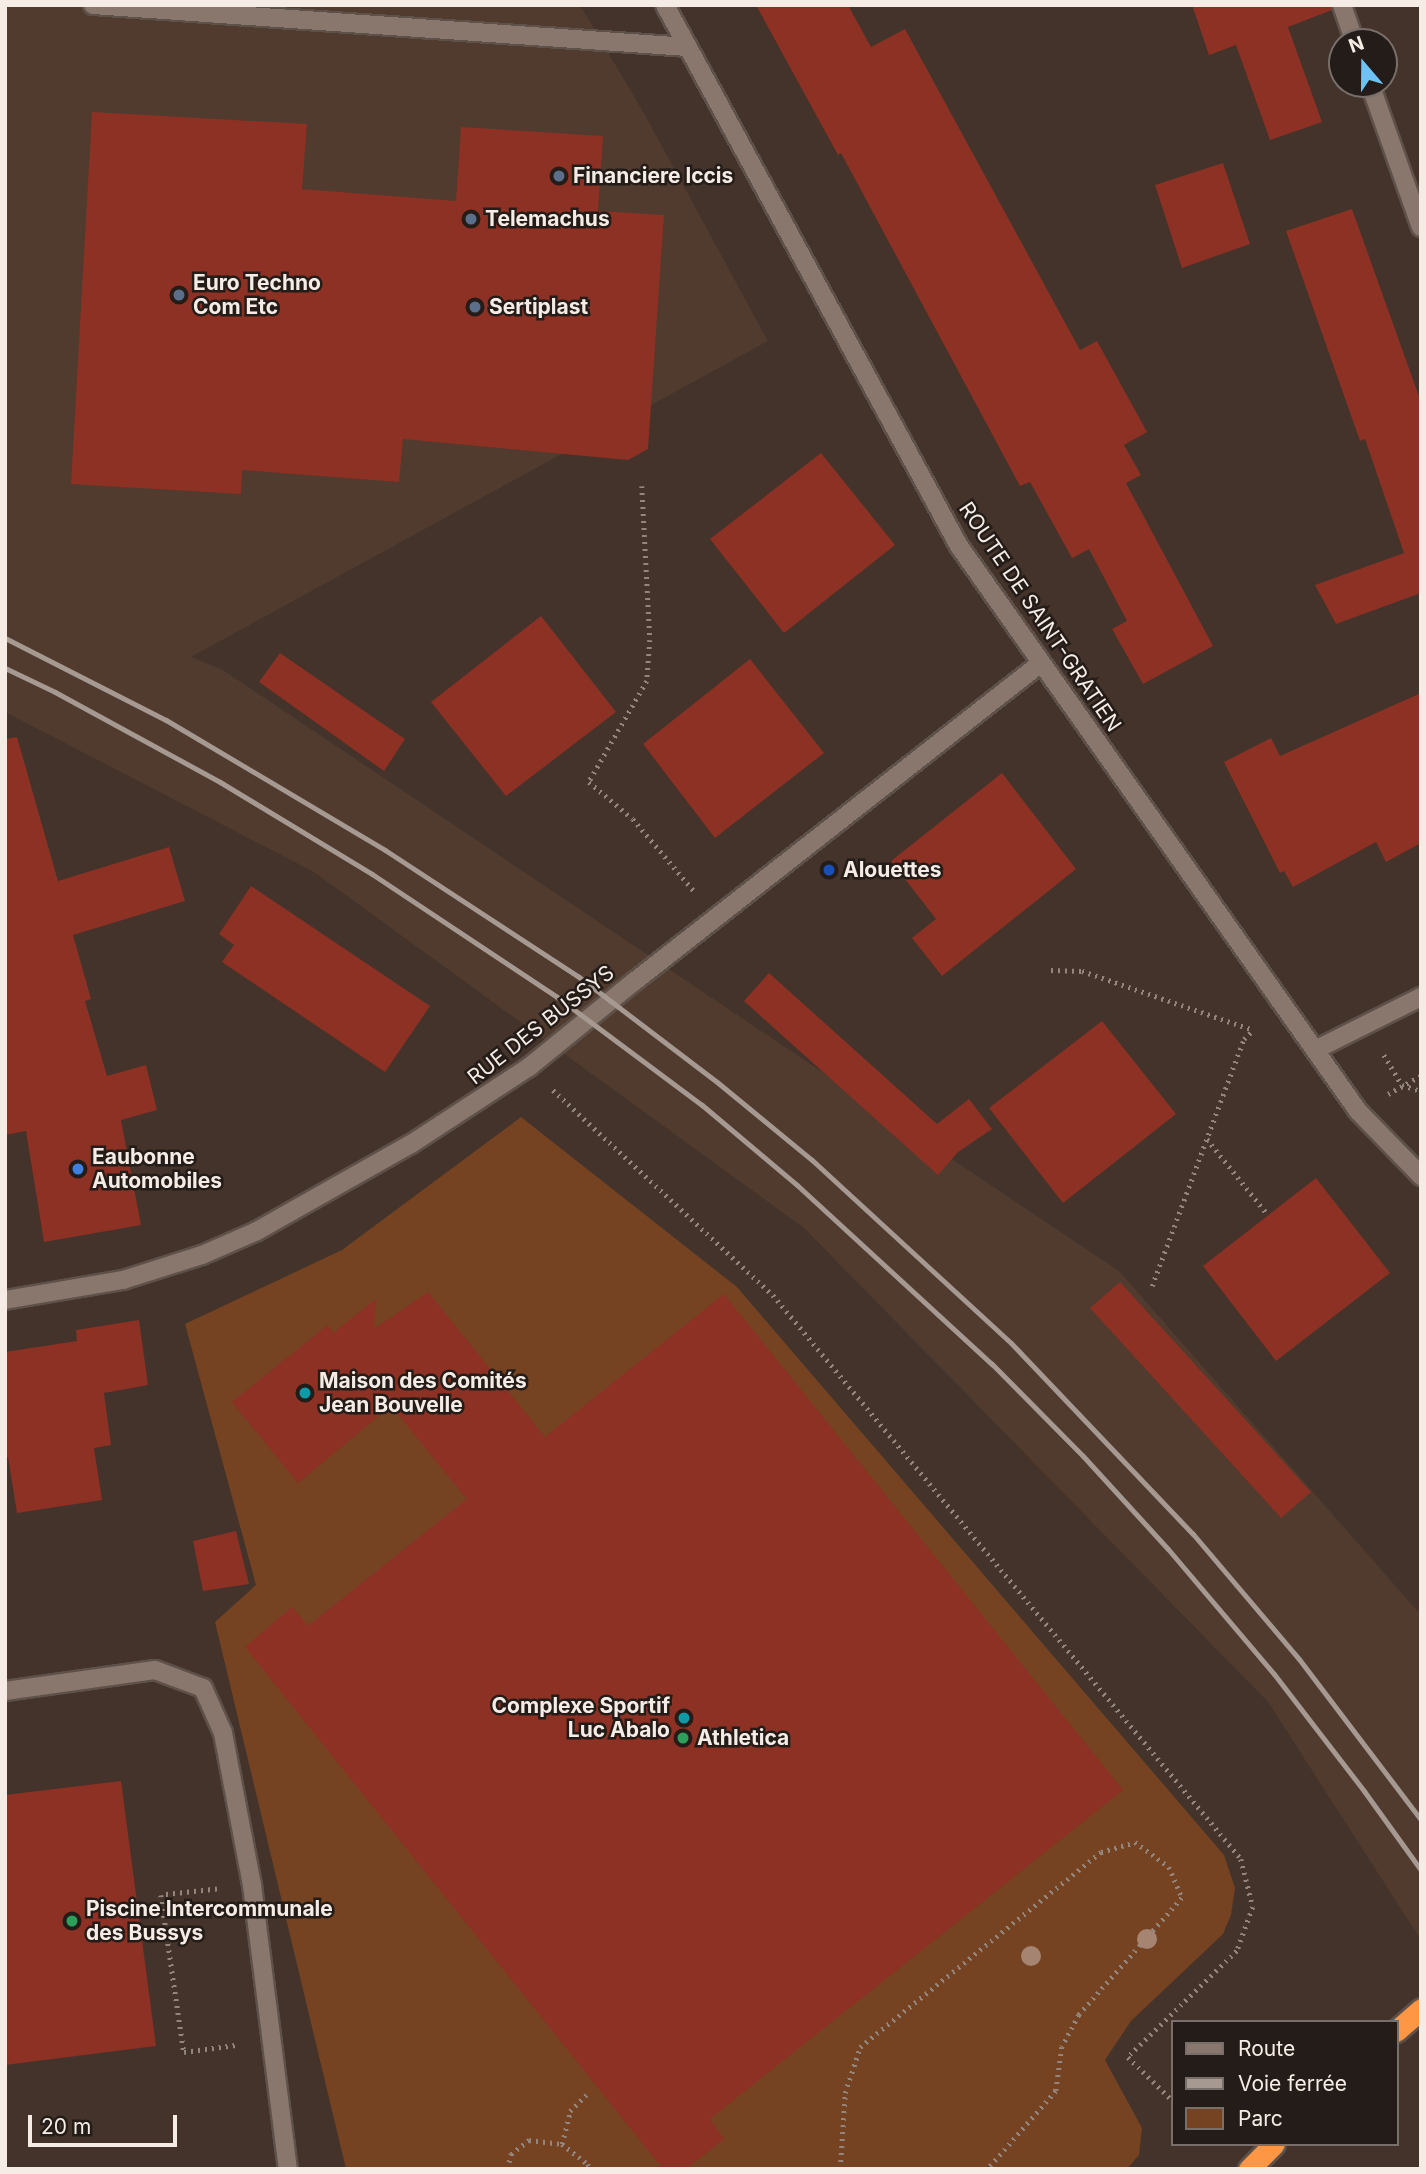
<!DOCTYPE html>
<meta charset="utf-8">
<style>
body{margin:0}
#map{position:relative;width:1426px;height:2174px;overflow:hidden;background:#43332a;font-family:Inter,sans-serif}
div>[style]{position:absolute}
.built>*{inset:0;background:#503b2e}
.green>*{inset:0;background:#754222}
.building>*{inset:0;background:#8c3124}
.path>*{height:4.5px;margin-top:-2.25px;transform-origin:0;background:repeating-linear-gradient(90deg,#93867e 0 2px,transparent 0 7px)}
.roads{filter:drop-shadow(2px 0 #5e5149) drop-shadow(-2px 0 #5e5149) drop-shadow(0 2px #5e5149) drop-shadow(0 -2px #5e5149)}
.minor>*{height:18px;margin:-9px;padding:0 9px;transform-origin:9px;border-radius:9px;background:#89766c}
.highway>*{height:21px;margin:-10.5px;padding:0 10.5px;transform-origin:10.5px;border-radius:10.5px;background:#fd9745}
.rail>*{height:5px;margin:-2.5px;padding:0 2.5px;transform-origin:2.5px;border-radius:2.5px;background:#a59991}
.trees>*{width:20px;height:20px;margin:-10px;border-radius:50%;background:#a58472}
.dots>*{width:19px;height:19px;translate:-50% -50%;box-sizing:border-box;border:4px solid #241c18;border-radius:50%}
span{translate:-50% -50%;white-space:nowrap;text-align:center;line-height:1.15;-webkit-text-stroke:5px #241c18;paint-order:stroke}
.poi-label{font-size:21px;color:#f6ece6;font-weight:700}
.left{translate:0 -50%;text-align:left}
.right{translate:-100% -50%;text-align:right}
.street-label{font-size:21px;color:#f6ece6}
.frame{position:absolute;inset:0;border:7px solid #f6ece6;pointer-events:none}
.legend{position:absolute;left:1171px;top:2020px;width:228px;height:126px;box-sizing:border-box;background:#241c18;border:2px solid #786f6a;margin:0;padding:9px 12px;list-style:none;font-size:21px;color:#f6ece6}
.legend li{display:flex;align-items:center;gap:14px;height:35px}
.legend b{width:35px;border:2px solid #786f6a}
.north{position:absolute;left:1328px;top:28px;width:70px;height:70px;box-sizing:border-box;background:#241c18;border:2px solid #786f6a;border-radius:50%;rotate:340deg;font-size:19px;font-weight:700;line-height:28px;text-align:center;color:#f6ece6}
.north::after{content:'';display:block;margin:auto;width:24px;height:32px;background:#6fc2f4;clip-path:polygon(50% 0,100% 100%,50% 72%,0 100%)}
.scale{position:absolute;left:28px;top:2115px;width:149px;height:32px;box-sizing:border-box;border:4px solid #f6ece6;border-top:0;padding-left:9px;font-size:21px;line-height:24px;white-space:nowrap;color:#f6ece6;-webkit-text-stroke:5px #241c18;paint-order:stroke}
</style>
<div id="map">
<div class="built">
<i style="clip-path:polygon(5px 5px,580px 5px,645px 115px,768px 341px,191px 657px,223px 670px,1119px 1271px,1421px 1615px,1421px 1940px,1268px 1702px,804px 1228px,314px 872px,5px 712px)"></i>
</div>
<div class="green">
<i style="clip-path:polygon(521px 1117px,737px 1287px,1224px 1855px,1235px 1888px,1231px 1915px,1223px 1934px,1131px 2021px,1105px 2060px,1142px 2128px,1139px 2155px,1127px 2169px,346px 2169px,215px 1622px,256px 1585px,185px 1324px,342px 1250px)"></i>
</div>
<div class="building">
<i style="clip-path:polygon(756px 5px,848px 5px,871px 47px,905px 29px,1080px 350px,1097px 341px,1147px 432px,1124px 445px,1141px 475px,1126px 483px,1213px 646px,1143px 684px,1112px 629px,1127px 621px,1089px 549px,1072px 558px,1030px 482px,1020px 486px,841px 153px,838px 155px)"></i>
<i style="clip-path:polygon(1192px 5px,1331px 5px,1332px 10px,1288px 27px,1322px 122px,1270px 140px,1236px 45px,1209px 55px)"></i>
<i style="clip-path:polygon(92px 112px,307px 124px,302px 189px,456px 201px,461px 127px,603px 136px,598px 211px,664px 215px,648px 449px,628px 460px,403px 439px,399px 482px,242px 470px,241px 494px,71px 484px)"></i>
<i style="clip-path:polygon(1223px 163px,1250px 244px,1182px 268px,1155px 185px)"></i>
<i style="clip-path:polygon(1352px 209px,1421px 402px,1421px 593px,1336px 624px,1315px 585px,1404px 553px,1365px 439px,1360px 441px,1286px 231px)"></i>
<i style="clip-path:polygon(821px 453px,895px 545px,784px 633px,710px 539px)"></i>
<i style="clip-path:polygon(541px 616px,616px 712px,506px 796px,431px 702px)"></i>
<i style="clip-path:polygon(280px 653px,405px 739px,384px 771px,259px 682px)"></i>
<i style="clip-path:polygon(750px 659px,824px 753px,715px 838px,643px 744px)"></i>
<i style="clip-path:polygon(1421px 693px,1421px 843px,1386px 862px,1376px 842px,1293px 887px,1284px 871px,1280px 873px,1224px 762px,1271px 738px,1280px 756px)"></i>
<i style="clip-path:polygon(17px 737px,58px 881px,169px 847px,185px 901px,73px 935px,91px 999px,85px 1001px,107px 1076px,146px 1065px,157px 1110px,121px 1120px,141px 1225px,44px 1242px,26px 1131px,5px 1135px,5px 739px)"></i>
<i style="clip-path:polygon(1002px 773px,1076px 869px,942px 976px,912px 938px,936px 919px,891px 861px)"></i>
<i style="clip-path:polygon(251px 886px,430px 1006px,385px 1072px,222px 962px,234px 945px,219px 934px)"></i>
<i style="clip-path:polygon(769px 973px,937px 1124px,969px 1099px,992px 1129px,958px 1152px,938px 1175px,744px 1001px)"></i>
<i style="clip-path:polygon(1102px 1021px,1176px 1114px,1063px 1203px,989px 1108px)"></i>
<i style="clip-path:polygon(1316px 1178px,1390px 1273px,1276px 1361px,1203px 1266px)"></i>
<i style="clip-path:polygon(1120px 1282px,1311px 1492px,1281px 1518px,1090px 1308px)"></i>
<i style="clip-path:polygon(428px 1292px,545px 1437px,724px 1294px,1123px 1790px,710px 2119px,724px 2139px,686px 2169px,663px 2169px,245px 1647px,292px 1607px,308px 1626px,467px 1499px,391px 1406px,298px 1483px,232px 1402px,328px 1325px,333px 1333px,376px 1299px,374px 1329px)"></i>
<i style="clip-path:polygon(139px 1320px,148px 1385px,104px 1393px,111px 1445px,94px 1448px,102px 1500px,17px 1513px,8px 1457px,5px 1457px,5px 1352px,77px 1341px,76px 1330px)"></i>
<i style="clip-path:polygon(236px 1531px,249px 1584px,203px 1591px,193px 1541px)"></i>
<i style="clip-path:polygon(121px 1781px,156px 2046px,5px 2065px,5px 1795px)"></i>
</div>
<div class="path">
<i style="left:642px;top:486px;width:154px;rotate:87deg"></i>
<i style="left:650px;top:640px;width:41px;rotate:94.2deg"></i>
<i style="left:647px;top:681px;width:116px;rotate:119.9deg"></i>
<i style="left:589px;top:782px;width:57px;rotate:40.1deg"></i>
<i style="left:633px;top:819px;width:94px;rotate:49.7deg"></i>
<i style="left:1051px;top:970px;width:31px;rotate:2deg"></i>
<i style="left:1082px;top:971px;width:181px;rotate:19deg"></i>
<i style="left:1384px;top:1055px;width:35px;rotate:59deg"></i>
<i style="left:1402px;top:1085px;width:20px;rotate:18deg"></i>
<i style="left:553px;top:1090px;width:301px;rotate:43deg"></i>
<i style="left:773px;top:1295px;width:733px;rotate:50.31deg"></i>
<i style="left:1241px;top:1859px;width:49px;rotate:76deg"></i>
<i style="left:1253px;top:1907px;width:47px;rotate:110deg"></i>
<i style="left:1237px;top:1951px;width:152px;rotate:135.8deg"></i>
<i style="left:1128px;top:2057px;width:62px;rotate:44.3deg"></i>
<i style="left:1388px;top:1094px;width:38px;rotate:-29deg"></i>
<i style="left:1207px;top:1139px;width:97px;rotate:51.2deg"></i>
<i style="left:1152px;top:1286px;width:264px;rotate:-69.6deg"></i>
<i style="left:1244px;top:1039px;width:11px;rotate:-45deg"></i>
<i style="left:217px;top:1889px;width:56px;rotate:173.9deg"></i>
<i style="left:161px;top:1895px;width:159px;rotate:81.7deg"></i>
<i style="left:184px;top:2052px;width:52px;rotate:-7.7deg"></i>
<i style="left:562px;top:2144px;width:34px;rotate:-76deg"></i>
<i style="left:570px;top:2111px;width:23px;rotate:-45deg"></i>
<i style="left:507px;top:2169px;width:16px;rotate:-75deg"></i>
<i style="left:511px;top:2154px;width:23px;rotate:-38deg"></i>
<i style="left:529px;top:2140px;width:33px;rotate:7deg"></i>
<i style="left:562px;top:2144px;width:33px;rotate:38deg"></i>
<i style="left:588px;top:2164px;width:5px;rotate:68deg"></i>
<i style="left:840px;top:2169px;width:76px;rotate:-86.2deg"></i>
<i style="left:845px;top:2093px;width:48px;rotate:-71.9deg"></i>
<i style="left:860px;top:2047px;width:310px;rotate:-39deg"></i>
<i style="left:1101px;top:1852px;width:35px;rotate:-16deg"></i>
<i style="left:1135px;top:1842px;width:42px;rotate:36.3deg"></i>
<i style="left:1169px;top:1867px;width:34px;rotate:67deg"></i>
<i style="left:1182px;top:1898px;width:156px;rotate:131.4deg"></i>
<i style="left:1079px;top:2015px;width:36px;rotate:118deg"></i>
<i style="left:1062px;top:2047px;width:44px;rotate:97.8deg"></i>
<i style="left:1056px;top:2091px;width:103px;rotate:131.1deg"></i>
</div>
<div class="roads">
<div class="minor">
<i style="left:93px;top:5px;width:595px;rotate:4.04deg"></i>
<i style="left:665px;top:5px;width:616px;rotate:61.48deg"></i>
<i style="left:959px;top:546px;width:692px;rotate:54.77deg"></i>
<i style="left:1358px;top:1111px;width:91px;rotate:45.9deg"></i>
<i style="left:1342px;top:5px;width:39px;rotate:71deg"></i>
<i style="left:1370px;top:84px;width:152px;rotate:70.4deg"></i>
<i style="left:1315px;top:1050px;width:119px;rotate:-26.6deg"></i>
<i style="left:5px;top:1300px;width:120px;rotate:-9.6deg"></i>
<i style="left:123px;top:1280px;width:83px;rotate:-17.6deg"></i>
<i style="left:202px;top:1255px;width:60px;rotate:-23.6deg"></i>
<i style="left:257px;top:1231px;width:177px;rotate:-29.5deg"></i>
<i style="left:411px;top:1144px;width:141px;rotate:-33.1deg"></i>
<i style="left:529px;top:1067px;width:136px;rotate:-39.1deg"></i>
<i style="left:635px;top:981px;width:516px;rotate:-38.07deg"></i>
<i style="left:5px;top:1691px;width:151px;rotate:-8deg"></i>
<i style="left:155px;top:1670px;width:51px;rotate:20.6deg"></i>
<i style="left:203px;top:1688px;width:49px;rotate:66deg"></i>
<i style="left:223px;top:1733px;width:155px;rotate:79.2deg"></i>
<i style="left:252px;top:1885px;width:286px;rotate:82.8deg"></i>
</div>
<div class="highway">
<i style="left:1396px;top:2031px;width:33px;rotate:-41deg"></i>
<i style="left:1249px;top:2169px;width:35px;rotate:-45deg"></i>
</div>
</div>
<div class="rail">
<i style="left:5px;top:638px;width:181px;rotate:27deg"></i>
<i style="left:166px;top:720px;width:255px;rotate:30.7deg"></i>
<i style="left:385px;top:850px;width:232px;rotate:33.2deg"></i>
<i style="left:579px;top:977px;width:173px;rotate:37.3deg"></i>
<i style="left:717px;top:1082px;width:123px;rotate:39.4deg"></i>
<i style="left:812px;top:1160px;width:270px;rotate:42.6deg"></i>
<i style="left:1011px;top:1343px;width:264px;rotate:46.4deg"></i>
<i style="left:1193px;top:1534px;width:164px;rotate:49.7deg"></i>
<i style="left:1299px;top:1659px;width:202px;rotate:52.8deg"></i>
<i style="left:5px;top:668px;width:55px;rotate:25.6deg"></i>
<i style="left:55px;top:692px;width:188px;rotate:28.6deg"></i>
<i style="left:220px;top:782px;width:178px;rotate:31.2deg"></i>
<i style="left:372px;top:874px;width:222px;rotate:33.6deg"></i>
<i style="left:557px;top:997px;width:181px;rotate:36.7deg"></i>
<i style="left:702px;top:1105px;width:124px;rotate:40.1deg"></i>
<i style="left:797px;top:1185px;width:265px;rotate:42.6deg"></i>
<i style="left:992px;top:1364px;width:129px;rotate:45.3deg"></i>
<i style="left:1083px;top:1456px;width:126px;rotate:47.6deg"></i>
<i style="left:1168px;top:1549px;width:164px;rotate:49.7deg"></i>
<i style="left:1274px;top:1674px;width:148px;rotate:52.4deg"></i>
<i style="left:1364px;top:1791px;width:97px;rotate:54.2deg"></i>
</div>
<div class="trees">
<i style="left:1147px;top:1939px"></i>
<i style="left:1031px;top:1956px"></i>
</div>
<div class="dots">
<i style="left:559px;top:176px;background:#5c6f8a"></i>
<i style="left:471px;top:219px;background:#5c6f8a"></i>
<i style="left:179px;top:295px;background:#5c6f8a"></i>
<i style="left:475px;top:307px;background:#5c6f8a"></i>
<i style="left:829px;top:870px;background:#1a4fb4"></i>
<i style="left:78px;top:1169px;background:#3f7fe0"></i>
<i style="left:305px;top:1393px;background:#0f9aa8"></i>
<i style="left:684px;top:1718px;background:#0f9aa8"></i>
<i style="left:683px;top:1738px;background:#2e9e5b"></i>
<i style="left:72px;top:1921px;background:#2e9e5b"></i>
</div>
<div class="poi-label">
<span class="left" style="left:573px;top:176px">Financiere lccis</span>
<span class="left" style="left:485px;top:219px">Telemachus</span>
<span class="left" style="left:193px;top:295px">Euro Techno<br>Com Etc</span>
<span class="left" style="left:489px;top:307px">Sertiplast</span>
<span class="left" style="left:843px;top:870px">Alouettes</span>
<span class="left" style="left:92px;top:1169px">Eaubonne<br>Automobiles</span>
<span class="left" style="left:319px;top:1393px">Maison des Comités<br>Jean Bouvelle</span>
<span class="right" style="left:670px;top:1718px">Complexe Sportif<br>Luc Abalo</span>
<span class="left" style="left:697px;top:1738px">Athletica</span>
<span class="left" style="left:86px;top:1921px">Piscine Intercommunale<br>des Bussys</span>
</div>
<div class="street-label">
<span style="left:1040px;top:617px;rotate:56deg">ROUTE DE SAINT-GRATIEN</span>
<span style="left:541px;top:1025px;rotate:-38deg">RUE DES BUSSYS</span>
</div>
<div class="frame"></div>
<ul class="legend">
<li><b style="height:9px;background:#89766c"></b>Route</li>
<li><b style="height:9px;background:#a59991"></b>Voie ferrée</li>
<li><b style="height:19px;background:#754222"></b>Parc</li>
</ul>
<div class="north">N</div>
<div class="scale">20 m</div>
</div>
